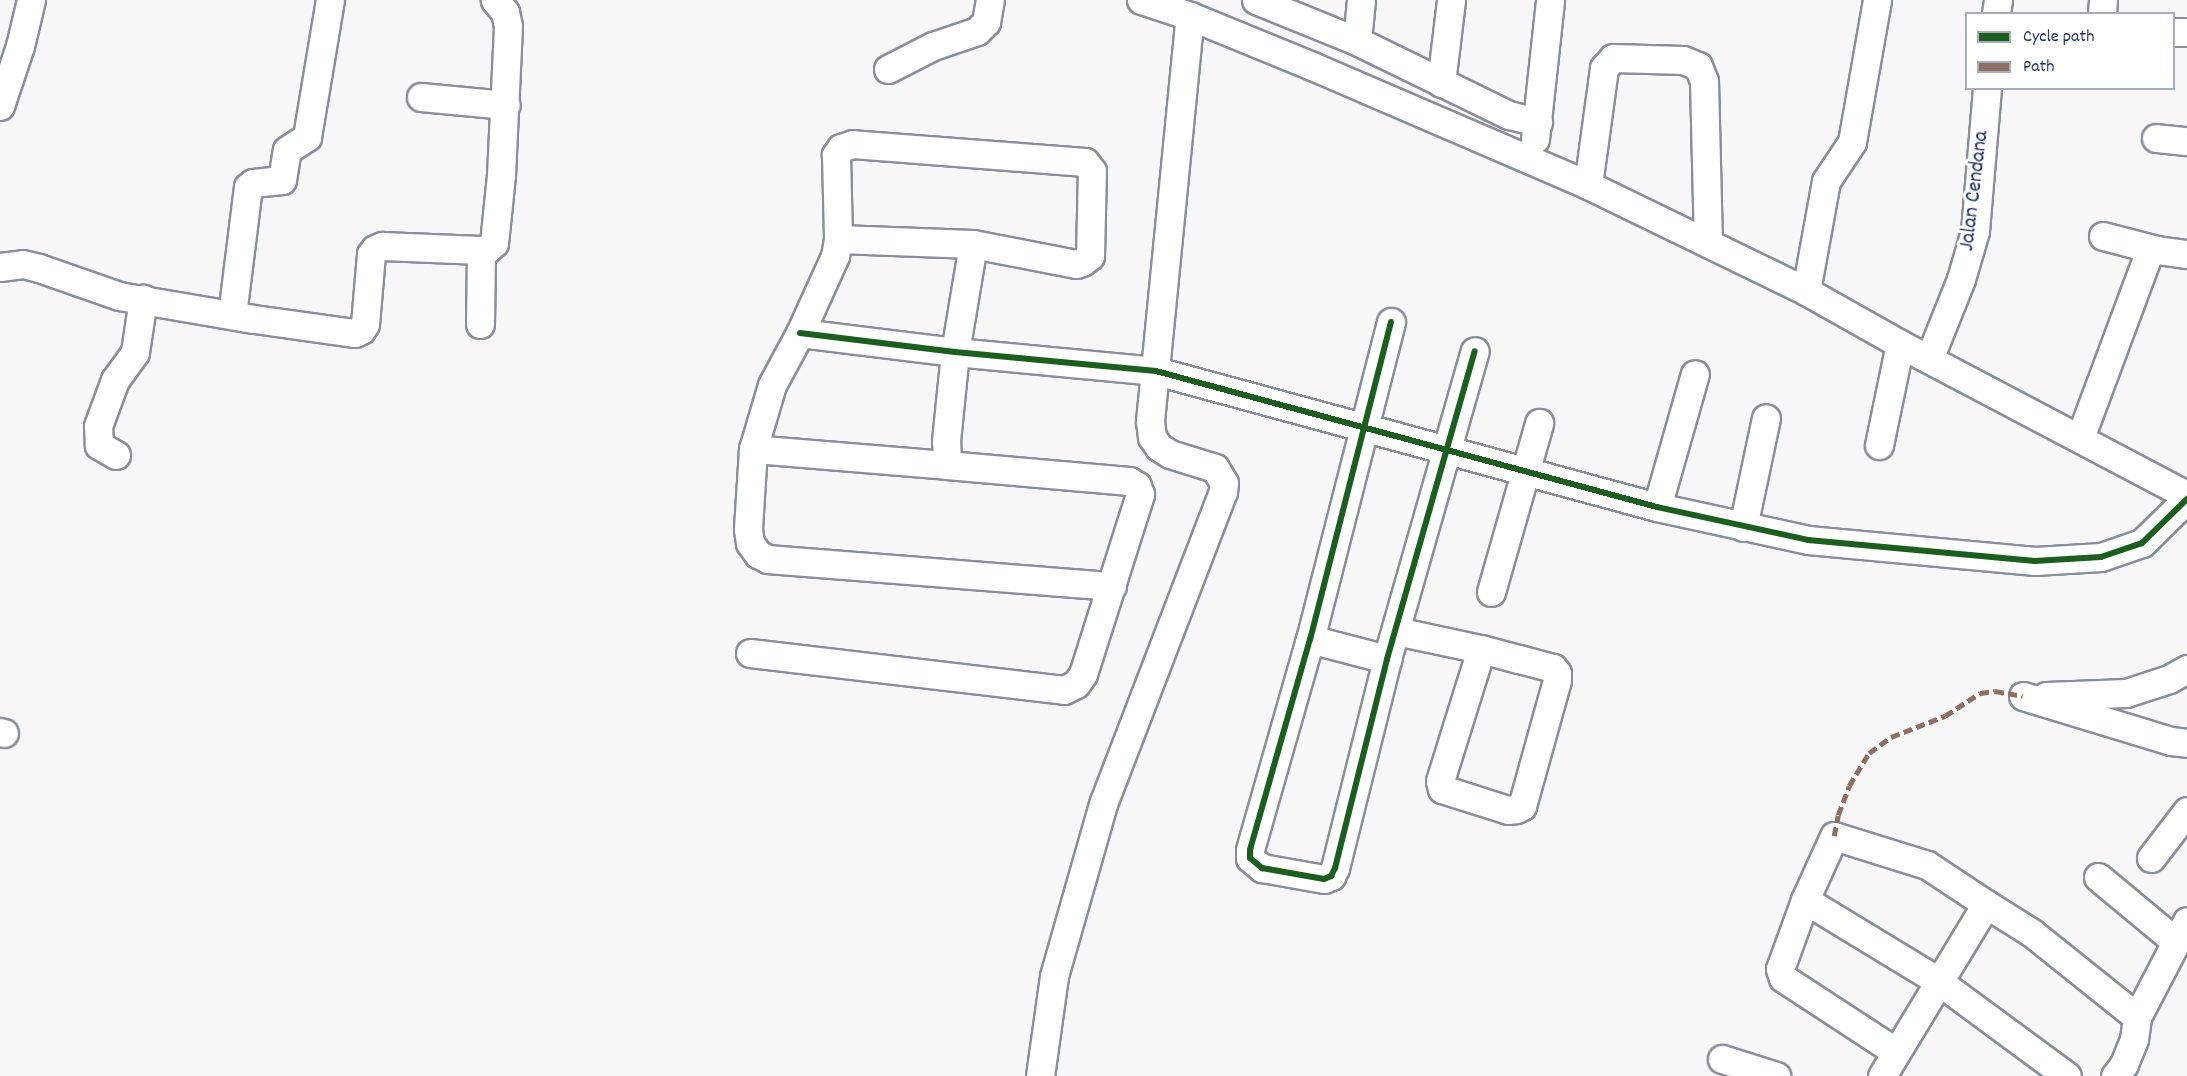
<!DOCTYPE html>
<style>
body{margin:0}
#map{position:relative;width:2187px;height:1076px;overflow:hidden;background:#f7f7f8;font-family:Dekko,sans-serif}
div>[style]{position:absolute}
.roads{filter:drop-shadow(2px 0 #8a8e97) drop-shadow(-2px 0 #8a8e97) drop-shadow(0 2px #8a8e97) drop-shadow(0 -2px #8a8e97)}
.minor>*{height:27px;margin:-13.5px;padding:0 13.5px;transform-origin:13.5px;border-radius:13.5px;background:#fefefe}
.quiet>*{height:4.5px;margin-top:-2.25px;transform-origin:0;background:repeating-linear-gradient(90deg,#8d6e63 0 9px,transparent 0 13.5px)}
.cycleway>*{height:6px;margin:-3px;padding:0 3px;transform-origin:3px;border-radius:3px;background:#1b5e20}
span{translate:-50% -50%;white-space:nowrap;text-align:center;line-height:1.15;-webkit-text-stroke:6px #fff;paint-order:stroke}
.street-label{font-size:22px;color:#1b2f5e}
.legend{position:absolute;left:1965px;top:12px;width:210px;height:78px;box-sizing:border-box;background:#fff;border:2px solid #a4acbf;margin:0;padding:8px 10px;list-style:none;font-size:18px;color:#1b2f5e}
.legend li{display:flex;align-items:center;gap:12px;height:30px}
.legend b{width:30px;border:2px solid #a4acbf}
</style>
<div id="map">
<div class="roads">
<div class="minor">
<i style="left:1141px;top:0;width:52px;rotate:18.1deg"></i>
<i style="left:1190px;top:16px;width:132px;rotate:22.3deg"></i>
<i style="left:1312px;top:66px;width:301px;rotate:23.3deg"></i>
<i style="left:1588px;top:185px;width:242px;rotate:25.9deg"></i>
<i style="left:1806px;top:291px;width:108px;rotate:29.4deg"></i>
<i style="left:1900px;top:344px;width:324px;rotate:27.8deg"></i>
<i style="left:1256px;top:0;width:109px;rotate:22.1deg"></i>
<i style="left:1361px;top:0;width:41px;rotate:95.6deg"></i>
<i style="left:1357px;top:41px;width:169px;rotate:26deg"></i>
<i style="left:1509px;top:115px;width:30px;rotate:14deg"></i>
<i style="left:1996px;top:14px;width:14px;rotate:-82deg"></i>
<i style="left:2102px;top:14px;width:14px;rotate:-86deg"></i>
<i style="left:2174px;top:32px;width:13px"></i>
<i style="left:888px;top:69px;width:51px;rotate:-27.1deg"></i>
<i style="left:933px;top:46px;width:46px;rotate:-18.8deg"></i>
<i style="left:977px;top:31px;width:13px;rotate:-45deg"></i>
<i style="left:986px;top:22px;width:22px;rotate:-80deg"></i>
<i style="left:1441px;top:83px;width:84px;rotate:-83.1deg"></i>
<i style="left:421px;top:97px;width:85px;rotate:5.4deg"></i>
<i style="left:0;top:106px;width:63px;rotate:-71.6deg"></i>
<i style="left:20px;top:46px;width:47px;rotate:-76.6deg"></i>
<i style="left:2156px;top:138px;width:31px;rotate:6deg"></i>
<i style="left:1535px;top:139px;width:140px;rotate:-83.8deg"></i>
<i style="left:1588px;top:185px;width:118px;rotate:-82.2deg"></i>
<i style="left:1604px;top:68px;width:13px;rotate:-48deg"></i>
<i style="left:1613px;top:58px;width:70px;rotate:1.6deg"></i>
<i style="left:1683px;top:60px;width:16px;rotate:22deg"></i>
<i style="left:1698px;top:66px;width:16px;rotate:68deg"></i>
<i style="left:1704px;top:81px;width:162px;rotate:88.6deg"></i>
<i style="left:2103px;top:236px;width:56px;rotate:14.5deg"></i>
<i style="left:838px;top:239px;width:135px;rotate:2.1deg"></i>
<i style="left:973px;top:244px;width:105px;rotate:11deg"></i>
<i style="left:1076px;top:264px;width:6px;rotate:-18deg"></i>
<i style="left:1082px;top:262px;width:10px;rotate:-37deg"></i>
<i style="left:1090px;top:256px;width:85px;rotate:-88.7deg"></i>
<i style="left:1092px;top:171px;width:11px;rotate:-128deg"></i>
<i style="left:1085px;top:162px;width:233px;rotate:-175.6deg"></i>
<i style="left:853px;top:144px;width:13px;rotate:162deg"></i>
<i style="left:841px;top:148px;width:9px;rotate:126deg"></i>
<i style="left:836px;top:155px;width:84px;rotate:88.6deg"></i>
<i style="left:838px;top:239px;width:17px;rotate:100deg"></i>
<i style="left:835px;top:256px;width:85px;rotate:114.4deg"></i>
<i style="left:800px;top:333px;width:59px;rotate:118.3deg"></i>
<i style="left:772px;top:385px;width:67px;rotate:106.5deg"></i>
<i style="left:753px;top:449px;width:80px;rotate:93.6deg"></i>
<i style="left:748px;top:529px;width:14px;rotate:82deg"></i>
<i style="left:750px;top:543px;width:14px;rotate:54deg"></i>
<i style="left:758px;top:554px;width:11px;rotate:27deg"></i>
<i style="left:768px;top:559px;width:345px;rotate:4.5deg"></i>
<i style="left:0;top:267px;width:23px;rotate:-7deg"></i>
<i style="left:23px;top:264px;width:16px;rotate:14deg"></i>
<i style="left:39px;top:268px;width:85px;rotate:19.3deg"></i>
<i style="left:119px;top:296px;width:137px;rotate:9.7deg"></i>
<i style="left:254px;top:319px;width:102px;rotate:7.9deg"></i>
<i style="left:355px;top:333px;width:7px;rotate:-27deg"></i>
<i style="left:361px;top:330px;width:7px;rotate:-56deg"></i>
<i style="left:365px;top:324px;width:70px;rotate:-85.1deg"></i>
<i style="left:371px;top:254px;width:6px;rotate:-51deg"></i>
<i style="left:375px;top:249px;width:8px;rotate:-23deg"></i>
<i style="left:382px;top:246px;width:99px;rotate:2.3deg"></i>
<i style="left:481px;top:250px;width:6px;rotate:-9deg"></i>
<i style="left:487px;top:249px;width:9px;rotate:-41deg"></i>
<i style="left:494px;top:243px;width:68px;rotate:-84.1deg"></i>
<i style="left:501px;top:175px;width:149px;rotate:-87.3deg"></i>
<i style="left:508px;top:26px;width:14px;rotate:-102deg"></i>
<i style="left:505px;top:12px;width:16px;rotate:-130deg"></i>
<i style="left:1806px;top:291px;width:112px;rotate:-79.7deg"></i>
<i style="left:1826px;top:181px;width:47px;rotate:-56.3deg"></i>
<i style="left:1852px;top:142px;width:144px;rotate:-80deg"></i>
<i style="left:232px;top:315px;width:129px;rotate:-82.9deg"></i>
<i style="left:248px;top:187px;width:6px;rotate:-39deg"></i>
<i style="left:253px;top:183px;width:29px;rotate:-6deg"></i>
<i style="left:282px;top:180px;width:30px;rotate:-81deg"></i>
<i style="left:287px;top:150px;width:24px;rotate:-33deg"></i>
<i style="left:307px;top:137px;width:139px;rotate:-80.5deg"></i>
<i style="left:1391px;top:322px;width:327px;rotate:104.3deg"></i>
<i style="left:1310px;top:639px;width:219px;rotate:105.9deg"></i>
<i style="left:1250px;top:850px;width:8px;rotate:90deg"></i>
<i style="left:1250px;top:858px;width:16px;rotate:40deg"></i>
<i style="left:1262px;top:868px;width:63px;rotate:10.1deg"></i>
<i style="left:1324px;top:879px;width:8px;rotate:-23deg"></i>
<i style="left:1331px;top:876px;width:9px;rotate:-63deg"></i>
<i style="left:1335px;top:868px;width:215px;rotate:-76deg"></i>
<i style="left:1387px;top:659px;width:320px;rotate:-74.1deg"></i>
<i style="left:480px;top:324px;width:74px;rotate:-89.2deg"></i>
<i style="left:800px;top:333px;width:156px;rotate:7deg"></i>
<i style="left:955px;top:352px;width:202px;rotate:5.4deg"></i>
<i style="left:1156px;top:371px;width:519px;rotate:15.19deg"></i>
<i style="left:1657px;top:507px;width:155px;rotate:12.3deg"></i>
<i style="left:1808px;top:540px;width:228px;rotate:5.3deg"></i>
<i style="left:2035px;top:561px;width:66px;rotate:-3.5deg"></i>
<i style="left:2101px;top:557px;width:43px;rotate:-18.9deg"></i>
<i style="left:2142px;top:543px;width:63px;rotate:-44.4deg"></i>
<i style="left:1929px;top:359px;width:86px;rotate:-68.2deg"></i>
<i style="left:1961px;top:279px;width:50px;rotate:-73.7deg"></i>
<i style="left:1975px;top:231px;width:144px;rotate:-85.2deg"></i>
<i style="left:2080px;top:438px;width:198px;rotate:-69.6deg"></i>
<i style="left:2149px;top:252px;width:8px;rotate:-14deg"></i>
<i style="left:2157px;top:250px;width:30px;rotate:8deg"></i>
<i style="left:1879px;top:445px;width:103px;rotate:-78.3deg"></i>
<i style="left:753px;top:449px;width:195px;rotate:4.7deg"></i>
<i style="left:116px;top:455px;width:20px;rotate:-150deg"></i>
<i style="left:99px;top:445px;width:19px;rotate:-93deg"></i>
<i style="left:98px;top:426px;width:49px;rotate:-69.7deg"></i>
<i style="left:115px;top:380px;width:34px;rotate:-54deg"></i>
<i style="left:135px;top:352px;width:54px;rotate:-81.4deg"></i>
<i style="left:1657px;top:507px;width:138px;rotate:-74.1deg"></i>
<i style="left:1743px;top:527px;width:111px;rotate:-78.1deg"></i>
<i style="left:1491px;top:592px;width:176px;rotate:-74.1deg"></i>
<i style="left:1396px;top:631px;width:87px;rotate:12deg"></i>
<i style="left:1481px;top:649px;width:39px;rotate:15deg"></i>
<i style="left:1519px;top:659px;width:35px;rotate:15deg"></i>
<i style="left:1553px;top:668px;width:6px;rotate:51deg"></i>
<i style="left:1557px;top:673px;width:7px;rotate:90deg"></i>
<i style="left:1557px;top:680px;width:131px;rotate:105.5deg"></i>
<i style="left:1522px;top:806px;width:7px;rotate:153deg"></i>
<i style="left:1516px;top:809px;width:8px;rotate:173deg"></i>
<i style="left:1508px;top:810px;width:69px;rotate:-162.3deg"></i>
<i style="left:1442px;top:789px;width:8px;rotate:-104deg"></i>
<i style="left:1440px;top:781px;width:138px;rotate:-72.7deg"></i>
<i style="left:1310px;top:639px;width:80px;rotate:14.6deg"></i>
<i style="left:750px;top:653px;width:316px;rotate:6.7deg"></i>
<i style="left:1064px;top:690px;width:13px;rotate:-27deg"></i>
<i style="left:1076px;top:684px;width:12px;rotate:-55deg"></i>
<i style="left:1083px;top:674px;width:189px;rotate:-72.4deg"></i>
<i style="left:1140px;top:494px;width:9px;rotate:-111deg"></i>
<i style="left:1137px;top:486px;width:9px;rotate:-148deg"></i>
<i style="left:1129px;top:481px;width:183px;rotate:-175deg"></i>
<i style="left:947px;top:465px;width:24px;rotate:-92deg"></i>
<i style="left:946px;top:441px;width:89px;rotate:-84.2deg"></i>
<i style="left:955px;top:352px;width:109px;rotate:-80.5deg"></i>
<i style="left:2023px;top:696px;width:155px;rotate:16.9deg"></i>
<i style="left:2171px;top:741px;width:16px;rotate:7deg"></i>
<i style="left:2046px;top:696px;width:80px;rotate:-2.1deg"></i>
<i style="left:2126px;top:693px;width:45px;rotate:-18deg"></i>
<i style="left:2169px;top:679px;width:21px;rotate:-29deg"></i>
<i style="left:0;top:732px;width:4px;rotate:14deg"></i>
<i style="left:2151px;top:858px;width:59px;rotate:-52.5deg"></i>
<i style="left:2098px;top:877px;width:100px;rotate:39.7deg"></i>
<i style="left:1805px;top:900px;width:156px;rotate:31.3deg"></i>
<i style="left:1938px;top:981px;width:160px;rotate:36.4deg"></i>
<i style="left:1986px;top:904px;width:54px;rotate:32.2deg"></i>
<i style="left:2032px;top:933px;width:134px;rotate:38.7deg"></i>
<i style="left:1722px;top:1059px;width:57px;rotate:17.5deg"></i>
<i style="left:1040px;top:1076px;width:101px;rotate:-82deg"></i>
<i style="left:1054px;top:976px;width:179px;rotate:-74.1deg"></i>
<i style="left:1103px;top:804px;width:334px;rotate:-69deg"></i>
<i style="left:1223px;top:492px;width:9px;rotate:-84deg"></i>
<i style="left:1224px;top:483px;width:17px;rotate:-121deg"></i>
<i style="left:1215px;top:468px;width:47px;rotate:-162.7deg"></i>
<i style="left:1170px;top:454px;width:13px;rotate:-148deg"></i>
<i style="left:1159px;top:447px;width:12px;rotate:-125deg"></i>
<i style="left:1152px;top:437px;width:16px;rotate:-97deg"></i>
<i style="left:1150px;top:421px;width:407px;rotate:-84.4deg"></i>
<i style="left:1882px;top:1076px;width:201px;rotate:-58.8deg"></i>
<i style="left:1986px;top:904px;width:71px;rotate:-146.5deg"></i>
<i style="left:1927px;top:865px;width:97px;rotate:-162.7deg"></i>
<i style="left:1834px;top:836px;width:70px;rotate:114.4deg"></i>
<i style="left:1805px;top:900px;width:73px;rotate:109.9deg"></i>
<i style="left:1780px;top:969px;width:9px;rotate:72deg"></i>
<i style="left:1783px;top:978px;width:135px;rotate:33.2deg"></i>
<i style="left:2115px;top:1076px;width:15px;rotate:-53deg"></i>
<i style="left:2124px;top:1064px;width:27px;rotate:-68deg"></i>
<i style="left:2134px;top:1039px;width:22px;rotate:-82deg"></i>
<i style="left:2137px;top:1017px;width:108px;rotate:-62.5deg"></i>
</div>
</div>
<div class="quiet">
<i style="left:1834px;top:836px;width:21px;rotate:-79deg"></i>
<i style="left:1838px;top:815px;width:31px;rotate:-69deg"></i>
<i style="left:1849px;top:786px;width:39px;rotate:-59deg"></i>
<i style="left:1869px;top:753px;width:27px;rotate:-36deg"></i>
<i style="left:1891px;top:737px;width:58px;rotate:-21.3deg"></i>
<i style="left:1945px;top:716px;width:42px;rotate:-33.3deg"></i>
<i style="left:1980px;top:693px;width:15px;rotate:-8deg"></i>
<i style="left:1995px;top:691px;width:28px;rotate:10deg"></i>
</div>
<div class="cycleway">
<i style="left:1391px;top:322px;width:327px;rotate:104.3deg"></i>
<i style="left:1310px;top:639px;width:219px;rotate:105.9deg"></i>
<i style="left:1250px;top:850px;width:8px;rotate:90deg"></i>
<i style="left:1250px;top:858px;width:16px;rotate:40deg"></i>
<i style="left:1262px;top:868px;width:63px;rotate:10.1deg"></i>
<i style="left:1324px;top:879px;width:8px;rotate:-23deg"></i>
<i style="left:1331px;top:876px;width:9px;rotate:-63deg"></i>
<i style="left:1335px;top:868px;width:215px;rotate:-76deg"></i>
<i style="left:1387px;top:659px;width:320px;rotate:-74.1deg"></i>
<i style="left:800px;top:333px;width:156px;rotate:7deg"></i>
<i style="left:955px;top:352px;width:202px;rotate:5.4deg"></i>
<i style="left:1156px;top:371px;width:519px;rotate:15.19deg"></i>
<i style="left:1657px;top:507px;width:155px;rotate:12.3deg"></i>
<i style="left:1808px;top:540px;width:228px;rotate:5.3deg"></i>
<i style="left:2035px;top:561px;width:66px;rotate:-3.5deg"></i>
<i style="left:2101px;top:557px;width:43px;rotate:-18.9deg"></i>
<i style="left:2142px;top:543px;width:63px;rotate:-44.4deg"></i>
</div>
<div class="street-label">
<span style="left:1975px;top:191px;rotate:-83deg">Jalan Cendana</span>
</div>
<ul class="legend">
<li><b style="height:8px;background:#1b5e20"></b>Cycle path</li>
<li><b style="height:8px;background:#8d6e63"></b>Path</li>
</ul>
</div>
